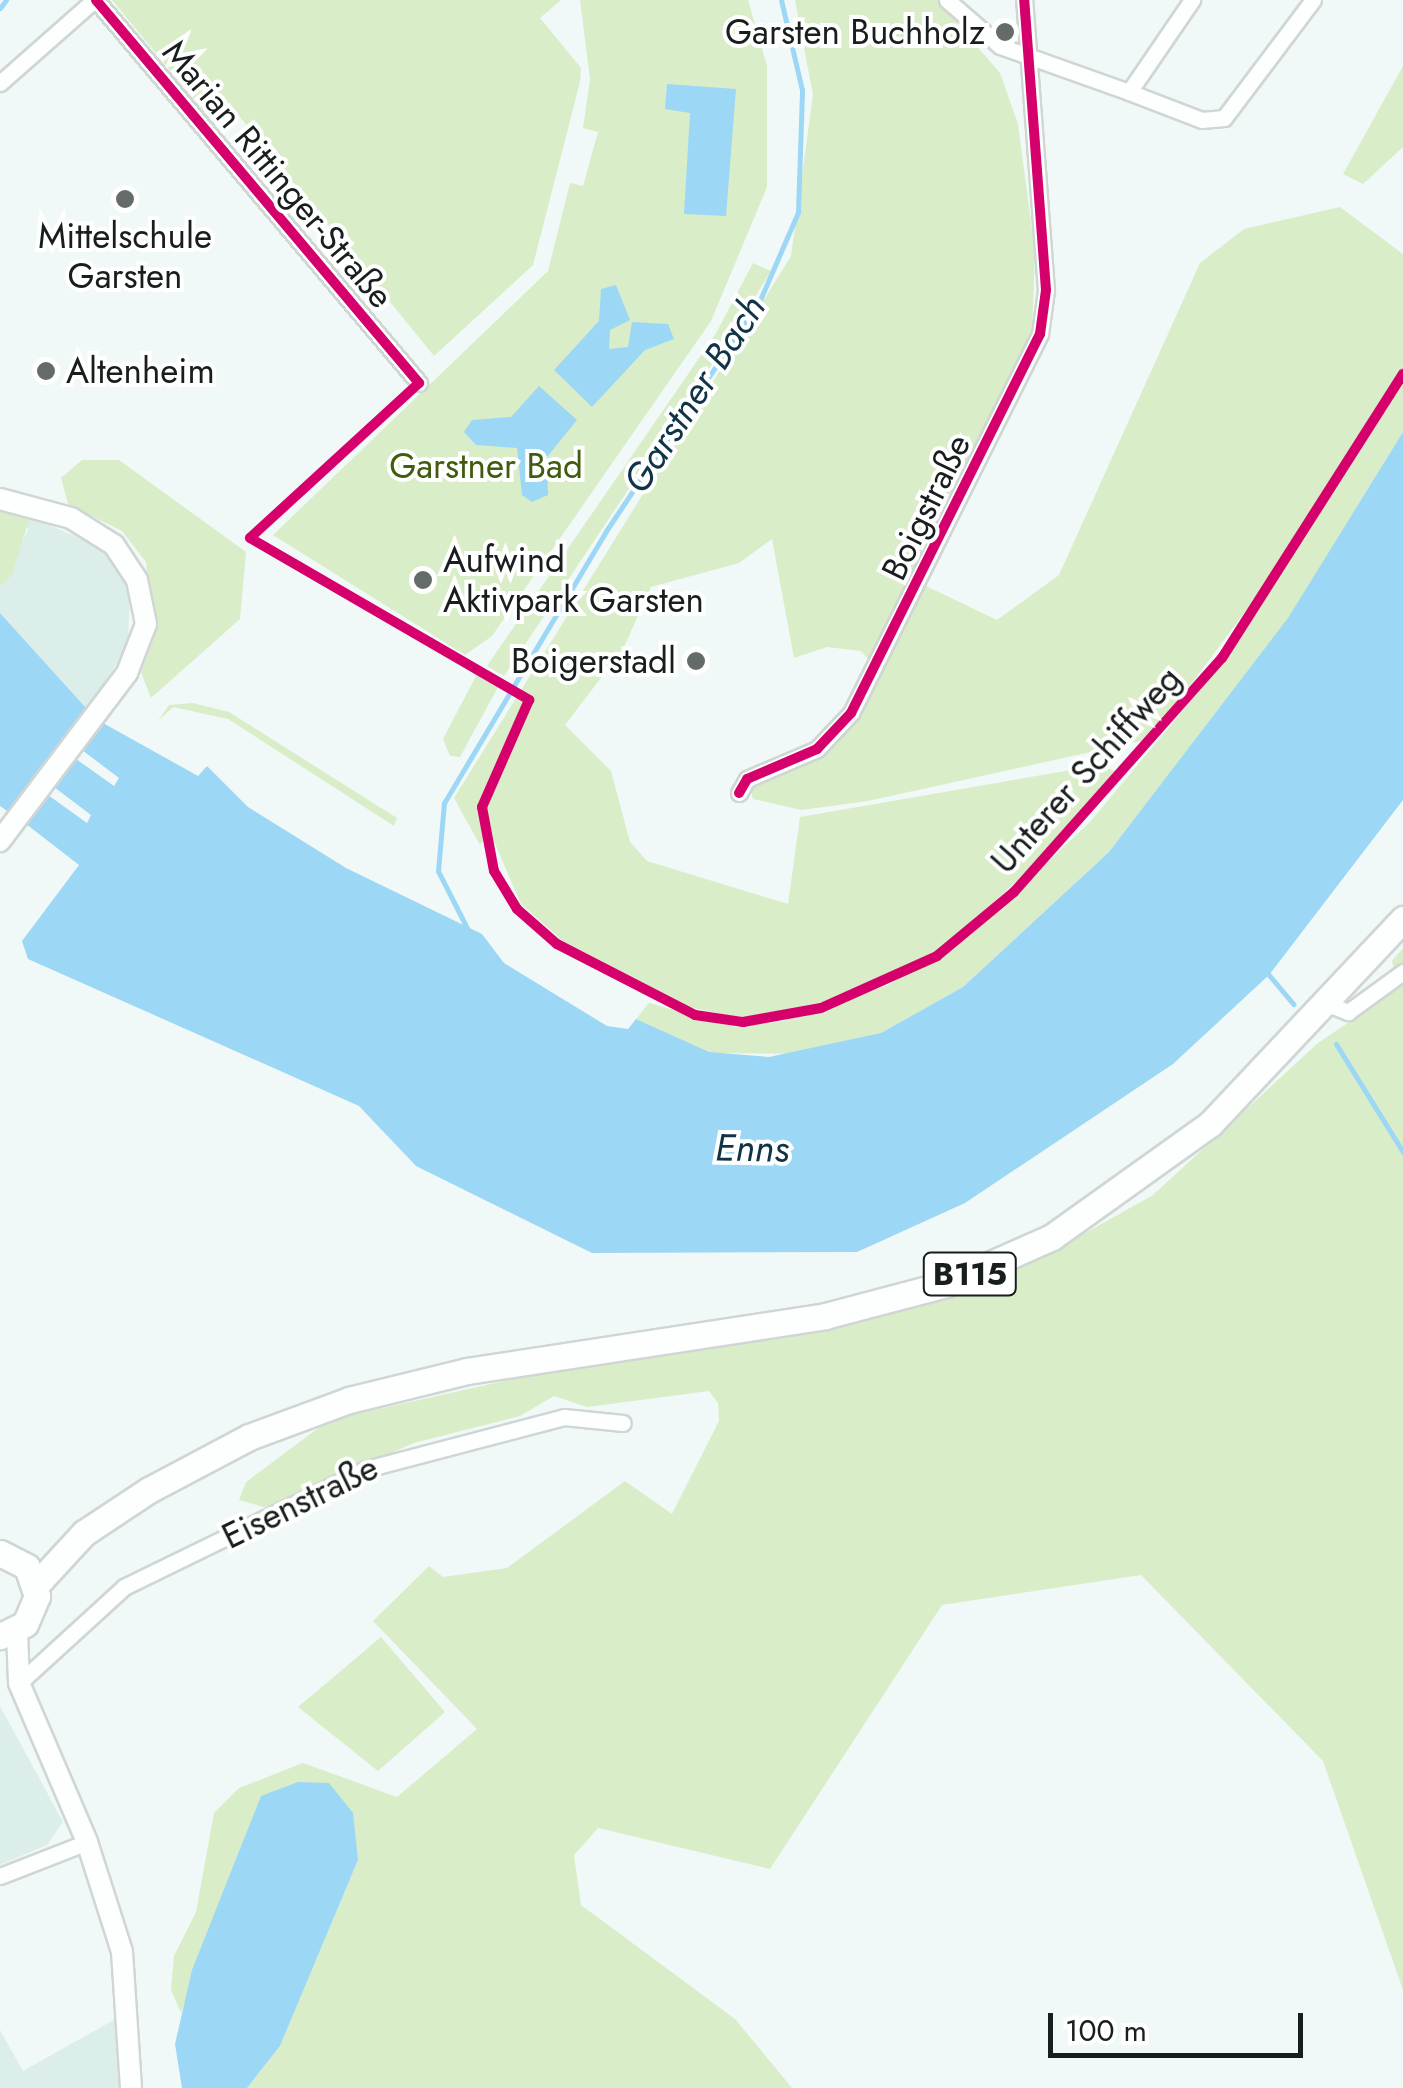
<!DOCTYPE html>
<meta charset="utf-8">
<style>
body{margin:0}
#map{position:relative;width:1403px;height:2088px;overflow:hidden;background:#f0f9f7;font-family:Jost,sans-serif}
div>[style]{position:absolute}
.built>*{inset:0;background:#dceeea}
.green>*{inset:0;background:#d9edc8}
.water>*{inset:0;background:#9dd7f6}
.stream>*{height:5px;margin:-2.5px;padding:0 2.5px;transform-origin:2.5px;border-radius:2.5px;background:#9dd7f6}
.roads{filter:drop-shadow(2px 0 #cfd6d4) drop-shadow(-2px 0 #cfd6d4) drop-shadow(0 2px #cfd6d4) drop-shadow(0 -2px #cfd6d4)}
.minor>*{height:15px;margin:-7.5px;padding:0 7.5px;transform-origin:7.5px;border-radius:7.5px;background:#fdfefe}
.tertiary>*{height:20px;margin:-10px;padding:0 10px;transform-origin:10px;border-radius:10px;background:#fdfefe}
.primary>*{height:25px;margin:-12.5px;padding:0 12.5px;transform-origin:12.5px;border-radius:12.5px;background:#fdfefe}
.cycleway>*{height:10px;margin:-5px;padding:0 5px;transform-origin:5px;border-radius:5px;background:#d6006c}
.dots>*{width:28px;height:28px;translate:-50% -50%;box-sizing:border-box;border:5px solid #fff;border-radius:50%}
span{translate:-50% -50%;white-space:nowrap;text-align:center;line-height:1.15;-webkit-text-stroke:8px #fff;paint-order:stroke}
.shield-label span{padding:2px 8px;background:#fff;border:2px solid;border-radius:8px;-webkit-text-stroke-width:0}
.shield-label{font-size:32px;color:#181e1d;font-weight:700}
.poi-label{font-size:35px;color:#181e1d}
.right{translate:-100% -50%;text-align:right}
.left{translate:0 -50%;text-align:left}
.street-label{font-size:35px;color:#181e1d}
.park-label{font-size:35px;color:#425c0f}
.water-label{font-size:38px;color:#103447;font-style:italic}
.scale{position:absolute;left:1048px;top:2013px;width:255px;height:45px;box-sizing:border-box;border:5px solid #181e1d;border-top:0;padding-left:12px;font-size:30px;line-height:35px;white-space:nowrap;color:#181e1d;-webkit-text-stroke:8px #fff;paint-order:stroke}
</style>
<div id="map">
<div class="built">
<i style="clip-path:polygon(21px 513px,108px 550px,130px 589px,128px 646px,87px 709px,0 613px,0 586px,28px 530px)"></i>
<i style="clip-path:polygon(0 1706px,63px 1822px,47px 1845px,0 1865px)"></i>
<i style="clip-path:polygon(119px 2017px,121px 2088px,0 2088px,0 2030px,23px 2071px)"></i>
</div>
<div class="green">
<i style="clip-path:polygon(112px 0,561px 0,540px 18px,581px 68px,580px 82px,533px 265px,434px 356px,235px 111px,216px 126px)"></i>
<i style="clip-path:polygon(580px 0,748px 0,767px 66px,767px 187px,711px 321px,492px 636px,465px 655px,273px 535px,548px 271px,570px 183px,583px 186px,598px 132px,583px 128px,590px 79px)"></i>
<i style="clip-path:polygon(795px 0,937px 0,1000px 73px,1018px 124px,1035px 252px,1032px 334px,871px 662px,861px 651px,827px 647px,794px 658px,772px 539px,739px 563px,651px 587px,623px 649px,565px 725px,611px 771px,630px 842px,647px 861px,788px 904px,800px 817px,1100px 765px,1117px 772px,1064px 839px,938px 952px,833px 1000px,741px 1018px,684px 1006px,566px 944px,521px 904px,490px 832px,480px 845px,454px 798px,791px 256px,813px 95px)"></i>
<i style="clip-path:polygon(1403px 66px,1403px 147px,1363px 184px,1343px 174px)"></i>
<i style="clip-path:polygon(1340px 207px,1403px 254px,1403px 366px,1286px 557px,1150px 739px,868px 801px,801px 810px,753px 799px,749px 783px,785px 770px,856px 713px,926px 586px,997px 620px,1059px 575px,1200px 263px,1244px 229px)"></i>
<i style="clip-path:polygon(753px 263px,771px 271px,730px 337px,504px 676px,487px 666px,715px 335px)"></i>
<i style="clip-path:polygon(1403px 382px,1403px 432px,1288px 619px,1109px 852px,963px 987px,881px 1033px,807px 1054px,709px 1053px,636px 1019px,649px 1003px,736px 1027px,783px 1021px,888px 985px,968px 937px,1090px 822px,1224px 661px)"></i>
<i style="clip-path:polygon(82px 460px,119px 460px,246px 552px,240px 619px,151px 698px,141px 672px,154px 638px,146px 562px,122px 531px,68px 504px,61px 478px)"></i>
<i style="clip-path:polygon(0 507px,29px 520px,12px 575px,0 586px)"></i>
<i style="clip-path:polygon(477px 674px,498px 687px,460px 757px,450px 756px,443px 739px)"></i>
<i style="clip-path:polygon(193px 703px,229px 712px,397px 818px,394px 826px,228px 719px,173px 707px,158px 721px,169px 705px)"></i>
<i style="clip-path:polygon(1403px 948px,1403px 1990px,1323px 1761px,1141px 1575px,942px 1605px,770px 1869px,598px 1828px,574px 1855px,581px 1905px,735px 2019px,792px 2088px,247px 2088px,280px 2046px,358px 1860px,261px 1796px,181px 2013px,171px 1990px,174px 1956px,196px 1912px,214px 1813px,239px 1788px,303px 1763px,397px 1797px,477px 1729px,373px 1621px,429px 1566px,443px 1577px,507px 1568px,625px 1481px,672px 1514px,719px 1421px,718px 1403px,709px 1391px,587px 1407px,554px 1396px,520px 1416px,414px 1443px,267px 1508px,239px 1500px,246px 1482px,329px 1420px,531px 1375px,888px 1314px,1055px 1250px,1153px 1195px,1318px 1043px,1398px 989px,1392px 961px)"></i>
<i style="clip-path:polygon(381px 1637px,445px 1712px,378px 1771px,298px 1707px)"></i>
</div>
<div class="water">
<i style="clip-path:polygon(667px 84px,736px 89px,726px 216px,684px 214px,690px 113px,665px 109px)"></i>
<i style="clip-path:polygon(616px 285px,630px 320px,610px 330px,609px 349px,628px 347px,632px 322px,668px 324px,674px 339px,645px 350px,592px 407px,554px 370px,599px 321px,601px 289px)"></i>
<i style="clip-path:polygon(539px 386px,577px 420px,547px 457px,548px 495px,532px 502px,522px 495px,517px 448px,476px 445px,464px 432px,472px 420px,511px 417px)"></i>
<i style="clip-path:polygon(1403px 432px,1403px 800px,1269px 975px,1173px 1064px,965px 1203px,857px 1252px,592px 1253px,416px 1166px,359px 1106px,28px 959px,22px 941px,79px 865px,26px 824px,48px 795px,87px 823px,91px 815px,54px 787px,76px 759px,114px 786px,119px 778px,82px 750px,103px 723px,198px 776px,207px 766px,248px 807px,346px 868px,482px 934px,504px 963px,607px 1026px,628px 1029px,636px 1019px,709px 1052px,769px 1057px,881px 1033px,963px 987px,1109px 852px,1288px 618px)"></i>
<i style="clip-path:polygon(0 613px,87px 709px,10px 813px,0 806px)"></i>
<i style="clip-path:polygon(298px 1782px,329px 1783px,353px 1813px,358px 1860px,280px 2046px,247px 2088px,182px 2088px,175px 2044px,192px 1970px,261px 1796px)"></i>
</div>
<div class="stream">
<i style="left:0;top:8px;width:10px;rotate:-53deg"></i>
<i style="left:467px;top:928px;width:64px;rotate:-117deg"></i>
<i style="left:438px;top:871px;width:68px;rotate:-85deg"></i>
<i style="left:444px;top:803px;width:317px;rotate:-59.2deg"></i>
<i style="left:606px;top:531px;width:278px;rotate:-56.3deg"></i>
<i style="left:760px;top:300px;width:96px;rotate:-66.6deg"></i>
<i style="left:798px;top:212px;width:122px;rotate:-88.1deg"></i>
<i style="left:802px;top:90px;width:92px;rotate:-103.1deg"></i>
<i style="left:1269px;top:975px;width:38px;rotate:50deg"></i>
<i style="left:1336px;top:1044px;width:127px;rotate:58.2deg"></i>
</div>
<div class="roads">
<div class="minor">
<i style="left:96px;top:0;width:501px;rotate:49.86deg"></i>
<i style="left:947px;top:0;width:70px;rotate:41deg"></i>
<i style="left:1000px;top:46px;width:137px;rotate:19.6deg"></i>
<i style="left:1129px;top:92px;width:112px;rotate:-55.6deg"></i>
<i style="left:0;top:83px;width:125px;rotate:-41.4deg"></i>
<i style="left:1129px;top:92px;width:78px;rotate:21deg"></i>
<i style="left:1202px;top:120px;width:22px;rotate:-5deg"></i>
<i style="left:1224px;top:118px;width:148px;rotate:-53deg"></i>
<i style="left:739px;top:793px;width:16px;rotate:-60deg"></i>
<i style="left:747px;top:779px;width:76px;rotate:-23.2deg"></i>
<i style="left:817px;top:749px;width:50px;rotate:-46.6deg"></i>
<i style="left:851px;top:713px;width:424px;rotate:-63.5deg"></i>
<i style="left:1040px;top:334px;width:44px;rotate:-82.2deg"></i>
<i style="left:1046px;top:290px;width:291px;rotate:-94.3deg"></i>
<i style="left:1328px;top:1004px;width:22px;rotate:22deg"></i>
<i style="left:1348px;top:1012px;width:68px;rotate:-36deg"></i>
<i style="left:19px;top:1683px;width:142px;rotate:-42.4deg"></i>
<i style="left:124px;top:1587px;width:269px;rotate:-26deg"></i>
<i style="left:366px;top:1469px;width:205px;rotate:-14.7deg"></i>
<i style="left:564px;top:1417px;width:59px;rotate:5.8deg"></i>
<i style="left:0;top:1876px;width:93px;rotate:-21.3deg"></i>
</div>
<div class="tertiary">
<i style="left:0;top:499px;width:73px;rotate:15deg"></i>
<i style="left:71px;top:518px;width:51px;rotate:32.1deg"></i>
<i style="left:114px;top:545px;width:42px;rotate:56.7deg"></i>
<i style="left:137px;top:580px;width:45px;rotate:78.4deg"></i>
<i style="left:146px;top:624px;width:53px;rotate:111.2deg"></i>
<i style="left:127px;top:673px;width:211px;rotate:127.1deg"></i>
<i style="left:17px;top:1631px;width:52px;rotate:87.8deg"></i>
<i style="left:19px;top:1683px;width:173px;rotate:66.8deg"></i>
<i style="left:87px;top:1842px;width:115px;rotate:72.3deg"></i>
<i style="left:122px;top:1952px;width:136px;rotate:86.2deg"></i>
</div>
<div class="primary">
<i style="left:0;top:1553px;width:30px;rotate:27deg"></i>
<i style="left:27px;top:1567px;width:31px;rotate:71deg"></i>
<i style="left:37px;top:1596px;width:30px;rotate:113deg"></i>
<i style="left:25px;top:1624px;width:28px;rotate:154deg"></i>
<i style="left:36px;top:1585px;width:71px;rotate:-47.3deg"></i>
<i style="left:84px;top:1533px;width:78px;rotate:-33.5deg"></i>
<i style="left:149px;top:1490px;width:113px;rotate:-27.9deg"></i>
<i style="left:249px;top:1437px;width:107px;rotate:-20.3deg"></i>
<i style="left:349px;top:1400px;width:122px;rotate:-13.8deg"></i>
<i style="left:467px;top:1371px;width:362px;rotate:-8.7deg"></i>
<i style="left:825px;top:1316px;width:125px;rotate:-14.8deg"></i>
<i style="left:946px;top:1284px;width:116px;rotate:-23.9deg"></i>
<i style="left:1052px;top:1237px;width:194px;rotate:-35.6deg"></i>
<i style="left:1210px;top:1124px;width:282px;rotate:-46.7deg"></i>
</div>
</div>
<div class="cycleway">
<i style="left:96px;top:0;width:501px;rotate:49.86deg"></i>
<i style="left:419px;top:383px;width:229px;rotate:137.5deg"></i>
<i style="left:250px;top:538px;width:323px;rotate:30.1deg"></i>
<i style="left:529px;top:700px;width:117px;rotate:113.7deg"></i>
<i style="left:482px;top:807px;width:65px;rotate:79.4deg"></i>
<i style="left:494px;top:871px;width:44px;rotate:58.8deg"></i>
<i style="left:517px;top:909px;width:53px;rotate:41.2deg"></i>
<i style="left:557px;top:944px;width:155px;rotate:27.2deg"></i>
<i style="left:695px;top:1015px;width:49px;rotate:8.3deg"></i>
<i style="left:743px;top:1022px;width:79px;rotate:-10.2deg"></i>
<i style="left:821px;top:1008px;width:127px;rotate:-24.1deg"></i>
<i style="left:937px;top:956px;width:100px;rotate:-39.7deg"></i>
<i style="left:1014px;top:892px;width:313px;rotate:-48.4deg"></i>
<i style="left:1222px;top:658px;width:337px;rotate:-57.5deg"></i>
<i style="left:739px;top:793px;width:16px;rotate:-60deg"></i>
<i style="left:747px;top:779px;width:76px;rotate:-23.2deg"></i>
<i style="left:817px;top:749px;width:50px;rotate:-46.6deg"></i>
<i style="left:851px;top:713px;width:424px;rotate:-63.5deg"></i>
<i style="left:1040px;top:334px;width:44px;rotate:-82.2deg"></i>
<i style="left:1046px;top:290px;width:291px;rotate:-94.3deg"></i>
</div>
<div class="dots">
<i style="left:1005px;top:32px;background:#646b69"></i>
<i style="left:125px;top:199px;background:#646b69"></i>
<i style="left:46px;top:371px;background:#646b69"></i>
<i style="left:423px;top:580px;background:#646b69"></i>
<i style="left:696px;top:661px;background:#646b69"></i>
</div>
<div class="shield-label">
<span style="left:970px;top:1274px">B115</span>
</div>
<div class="poi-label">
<span class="right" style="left:985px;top:32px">Garsten Buchholz</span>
<span style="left:125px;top:256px">Mittelschule<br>Garsten</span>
<span class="left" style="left:66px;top:371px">Altenheim</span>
<span class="left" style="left:443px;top:580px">Aufwind<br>Aktivpark Garsten</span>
<span class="right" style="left:676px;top:661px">Boigerstadl</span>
</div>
<div class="street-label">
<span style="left:278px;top:174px;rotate:50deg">Marian Rittinger-Straße</span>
<span style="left:926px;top:507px;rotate:-64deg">Boigstraße</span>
<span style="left:1086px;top:770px;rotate:-48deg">Unterer Schiffweg</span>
<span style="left:300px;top:1502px;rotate:-26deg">Eisenstraße</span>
</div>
<div class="park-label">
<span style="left:486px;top:466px">Garstner Bad</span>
</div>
<div class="water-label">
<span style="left:694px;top:394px;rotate:-57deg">Garstner Bach</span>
<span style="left:752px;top:1148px;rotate:1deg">Enns</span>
</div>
<div class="scale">100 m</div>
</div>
